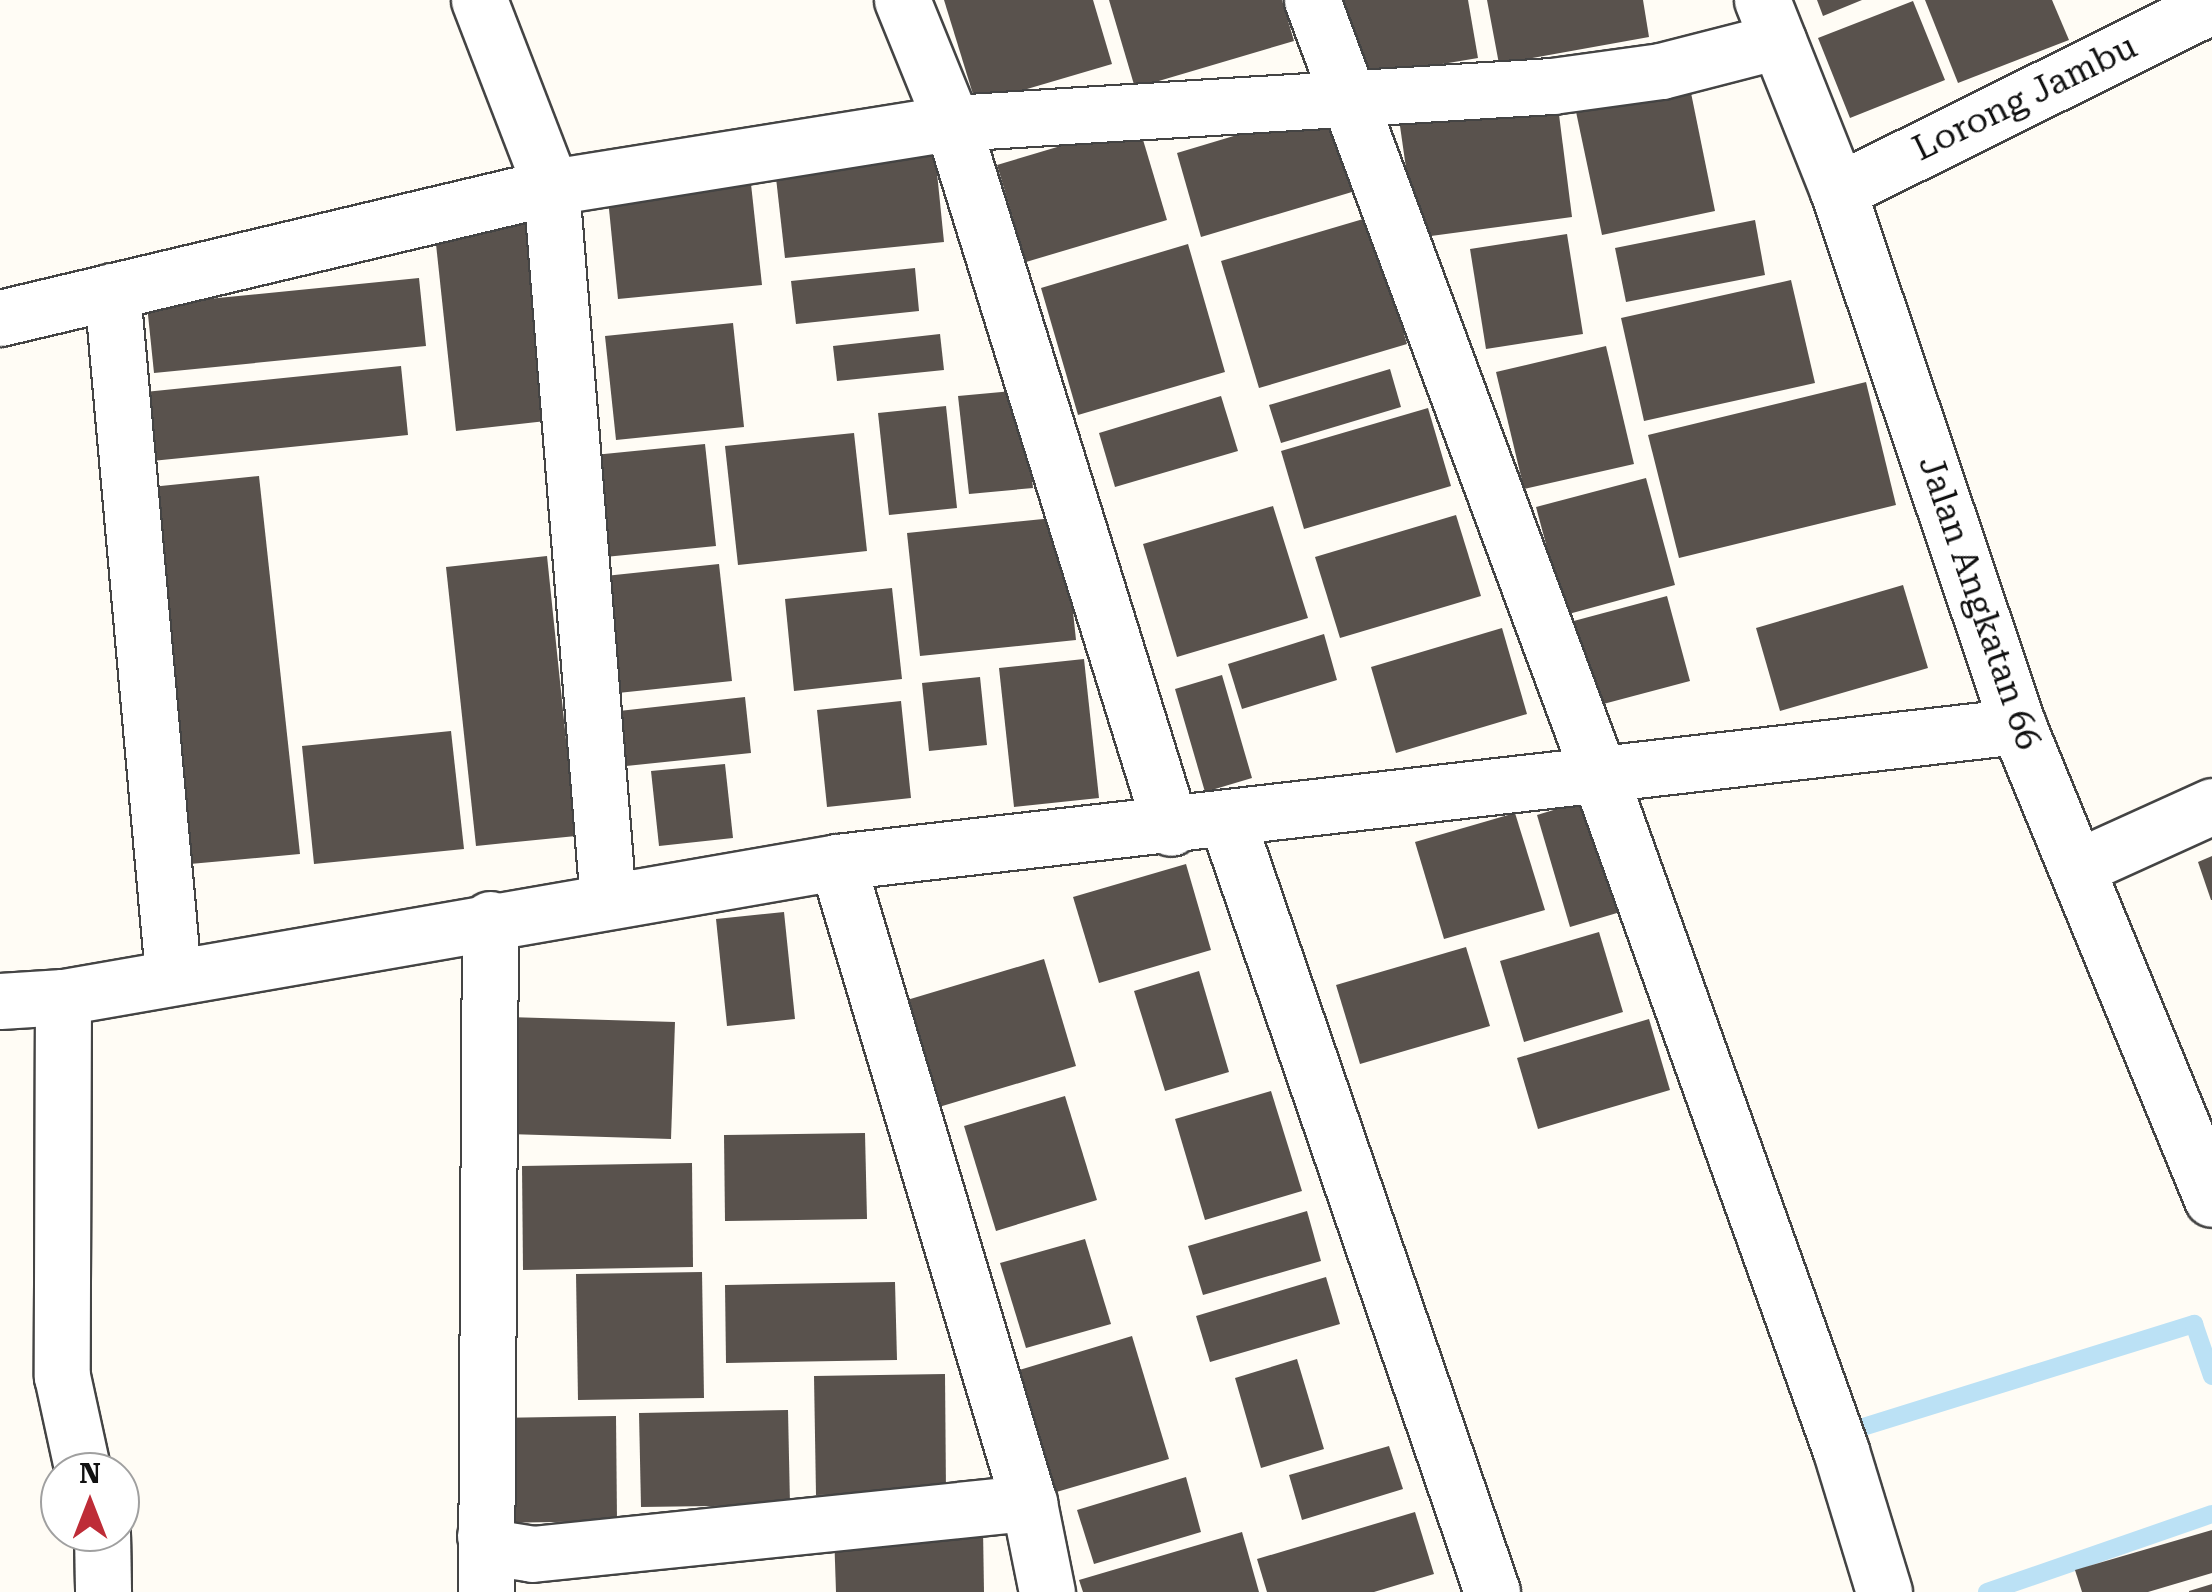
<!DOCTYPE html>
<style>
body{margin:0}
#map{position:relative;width:2212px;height:1592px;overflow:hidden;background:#fffcf5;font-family:"Roboto Serif",serif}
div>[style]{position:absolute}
.stream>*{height:18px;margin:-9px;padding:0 9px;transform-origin:9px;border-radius:9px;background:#bbe1f5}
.building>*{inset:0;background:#59524d}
.roads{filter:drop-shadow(2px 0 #444) drop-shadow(-2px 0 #444) drop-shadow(0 2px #444) drop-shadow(0 -2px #444)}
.minor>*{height:55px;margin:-27.5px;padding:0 27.5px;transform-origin:27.5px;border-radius:27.5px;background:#fff}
.tertiary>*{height:55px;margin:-27.5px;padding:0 27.5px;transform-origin:27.5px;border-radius:27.5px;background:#fff}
span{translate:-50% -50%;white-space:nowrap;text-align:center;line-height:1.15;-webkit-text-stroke:10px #fff;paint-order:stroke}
.street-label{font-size:35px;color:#111}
.north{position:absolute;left:40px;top:1452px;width:100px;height:100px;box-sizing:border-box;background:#fff;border:2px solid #a0a0a0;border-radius:50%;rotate:0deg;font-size:28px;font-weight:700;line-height:40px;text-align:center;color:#111}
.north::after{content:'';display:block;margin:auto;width:35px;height:45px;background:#be2c37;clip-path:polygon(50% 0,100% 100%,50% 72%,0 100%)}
</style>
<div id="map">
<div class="stream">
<i style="left:1863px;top:1427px;width:347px;rotate:-17.3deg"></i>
<i style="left:2194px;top:1324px;width:55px;rotate:70.9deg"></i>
<i style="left:1987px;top:1592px;width:238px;rotate:-19.1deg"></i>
</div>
<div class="building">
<i style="clip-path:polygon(944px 0,1093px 0,1112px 64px,976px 104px)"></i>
<i style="clip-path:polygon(1109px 0,1282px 0,1294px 41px,1135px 88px)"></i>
<i style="clip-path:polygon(1340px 0,1468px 0,1478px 58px,1353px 79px)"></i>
<i style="clip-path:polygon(1487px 0,1643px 0,1649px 37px,1499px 64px)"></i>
<i style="clip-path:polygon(1817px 0,1862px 0,1823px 16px)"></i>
<i style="clip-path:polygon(1925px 0,2052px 0,2069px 40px,1958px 83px)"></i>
<i style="clip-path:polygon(1913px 1px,1945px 80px,1850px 118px,1818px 38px)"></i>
<i style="clip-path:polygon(1689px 83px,1715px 211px,1602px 235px,1575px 107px)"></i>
<i style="clip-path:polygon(1557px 99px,1572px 217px,1416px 238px,1399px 119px)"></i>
<i style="clip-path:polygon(1327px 108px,1352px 192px,1201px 237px,1177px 153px)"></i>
<i style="clip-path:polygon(1138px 123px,1167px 220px,1026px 262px,997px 165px)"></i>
<i style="clip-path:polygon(935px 153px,944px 242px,785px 258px,775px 169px)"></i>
<i style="clip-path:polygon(751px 184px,762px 285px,618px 299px,608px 199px)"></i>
<i style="clip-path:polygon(532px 206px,555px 420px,456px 431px,433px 216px)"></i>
<i style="clip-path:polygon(1370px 217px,1407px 344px,1259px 388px,1221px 261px)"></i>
<i style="clip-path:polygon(1755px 220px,1765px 275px,1626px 302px,1615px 248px)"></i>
<i style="clip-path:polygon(1567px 234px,1583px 334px,1486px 349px,1470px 249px)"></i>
<i style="clip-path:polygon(1188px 244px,1225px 372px,1078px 415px,1041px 288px)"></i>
<i style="clip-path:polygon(915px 268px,919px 311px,796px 324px,791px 281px)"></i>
<i style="clip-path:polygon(419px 278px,426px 346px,154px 373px,147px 305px)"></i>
<i style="clip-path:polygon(1791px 280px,1815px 383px,1644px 421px,1621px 318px)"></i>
<i style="clip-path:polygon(733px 323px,744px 427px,616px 440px,605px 336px)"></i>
<i style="clip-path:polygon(940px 334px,944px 370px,837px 381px,833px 346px)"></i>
<i style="clip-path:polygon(1606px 346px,1634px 464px,1524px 489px,1496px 372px)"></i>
<i style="clip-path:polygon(401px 366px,408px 435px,142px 462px,135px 393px)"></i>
<i style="clip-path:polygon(1390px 369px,1401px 407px,1281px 443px,1269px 405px)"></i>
<i style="clip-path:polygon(1866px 382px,1896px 505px,1679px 558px,1648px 435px)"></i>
<i style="clip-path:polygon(1022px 390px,1033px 488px,969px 494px,958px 396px)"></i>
<i style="clip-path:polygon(1221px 396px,1238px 451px,1115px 487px,1099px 433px)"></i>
<i style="clip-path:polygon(946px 406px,957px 508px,889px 515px,878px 413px)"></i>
<i style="clip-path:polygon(1428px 408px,1451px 486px,1304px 529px,1281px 451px)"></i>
<i style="clip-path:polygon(854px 433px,867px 551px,738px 565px,725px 446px)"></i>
<i style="clip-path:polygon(705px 444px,716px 546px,605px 557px,594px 455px)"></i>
<i style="clip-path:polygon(259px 476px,300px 854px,190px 864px,151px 487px)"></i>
<i style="clip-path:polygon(1646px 478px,1675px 585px,1565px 615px,1536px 507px)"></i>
<i style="clip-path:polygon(1273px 506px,1308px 618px,1177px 657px,1143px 544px)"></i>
<i style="clip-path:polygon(1456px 515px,1481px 596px,1340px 638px,1315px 557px)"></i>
<i style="clip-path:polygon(1063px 517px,1076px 640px,920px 656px,907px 533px)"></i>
<i style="clip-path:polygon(547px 556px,576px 836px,476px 846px,446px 567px)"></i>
<i style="clip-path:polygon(719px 564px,732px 681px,599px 695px,586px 578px)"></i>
<i style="clip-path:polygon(1903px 585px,1928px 668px,1780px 711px,1756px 628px)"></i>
<i style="clip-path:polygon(892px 588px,902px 679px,794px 691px,785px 599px)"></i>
<i style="clip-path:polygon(1667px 596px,1690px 681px,1592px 707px,1570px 622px)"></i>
<i style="clip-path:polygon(1502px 628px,1527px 714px,1396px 753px,1371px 667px)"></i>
<i style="clip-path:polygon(1324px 634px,1337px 680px,1242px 709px,1228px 664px)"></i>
<i style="clip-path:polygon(1084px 659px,1099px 798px,1014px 807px,999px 668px)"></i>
<i style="clip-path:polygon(1222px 675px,1252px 778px,1205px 792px,1175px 689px)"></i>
<i style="clip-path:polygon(980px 677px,987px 745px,929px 751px,922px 683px)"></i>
<i style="clip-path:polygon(745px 697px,751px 753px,607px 768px,601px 713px)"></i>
<i style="clip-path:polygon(901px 701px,911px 798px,827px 807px,817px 710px)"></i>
<i style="clip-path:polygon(451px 731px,464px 849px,314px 864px,302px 746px)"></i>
<i style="clip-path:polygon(725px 764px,733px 838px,659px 846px,651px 771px)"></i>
<i style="clip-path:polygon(1593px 798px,1627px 910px,1570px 927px,1537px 815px)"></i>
<i style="clip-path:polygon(1515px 813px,1545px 910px,1444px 939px,1415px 842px)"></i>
<i style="clip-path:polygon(2212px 856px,2212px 900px,2211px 900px,2198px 862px)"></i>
<i style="clip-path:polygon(1186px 864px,1211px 950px,1099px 983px,1073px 897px)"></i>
<i style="clip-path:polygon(784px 912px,795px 1019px,727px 1026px,716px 919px)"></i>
<i style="clip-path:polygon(1599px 932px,1623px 1012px,1524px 1042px,1500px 961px)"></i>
<i style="clip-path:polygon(1466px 947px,1490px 1026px,1360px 1064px,1336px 985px)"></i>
<i style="clip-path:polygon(1044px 959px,1076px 1066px,939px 1107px,907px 1000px)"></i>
<i style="clip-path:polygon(1199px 971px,1229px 1072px,1165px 1091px,1134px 991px)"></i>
<i style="clip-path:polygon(508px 1017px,675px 1022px,671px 1139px,504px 1134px)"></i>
<i style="clip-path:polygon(1649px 1019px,1670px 1090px,1538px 1129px,1517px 1058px)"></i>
<i style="clip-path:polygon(1271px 1091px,1302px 1191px,1205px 1220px,1175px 1119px)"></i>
<i style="clip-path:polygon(1065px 1096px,1097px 1200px,996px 1231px,964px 1126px)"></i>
<i style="clip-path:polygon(865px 1133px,867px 1219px,725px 1221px,724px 1135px)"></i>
<i style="clip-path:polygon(692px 1163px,693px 1267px,523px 1270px,522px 1166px)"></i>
<i style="clip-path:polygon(1307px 1211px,1321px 1261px,1203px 1295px,1188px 1246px)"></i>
<i style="clip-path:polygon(1085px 1239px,1111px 1324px,1026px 1348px,1000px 1263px)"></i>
<i style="clip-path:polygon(702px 1272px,704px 1398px,578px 1400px,576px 1274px)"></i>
<i style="clip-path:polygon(1326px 1277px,1340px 1324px,1210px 1362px,1196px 1316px)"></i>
<i style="clip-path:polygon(895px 1282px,897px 1360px,726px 1363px,725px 1285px)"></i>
<i style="clip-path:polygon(1132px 1336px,1169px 1459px,1036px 1498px,999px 1376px)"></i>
<i style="clip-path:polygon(1297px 1359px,1324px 1449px,1261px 1468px,1235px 1378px)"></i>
<i style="clip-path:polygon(945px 1374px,946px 1493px,816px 1495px,814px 1376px)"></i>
<i style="clip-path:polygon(788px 1410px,790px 1505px,641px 1507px,639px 1413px)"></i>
<i style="clip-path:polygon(616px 1416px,617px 1521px,492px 1523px,492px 1418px)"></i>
<i style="clip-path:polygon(1389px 1446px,1403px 1489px,1302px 1520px,1289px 1475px)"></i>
<i style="clip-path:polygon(1186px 1477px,1201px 1532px,1094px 1564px,1077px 1510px)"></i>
<i style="clip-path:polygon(1415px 1512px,1434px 1574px,1374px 1592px,1267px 1592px,1257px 1559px)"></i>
<i style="clip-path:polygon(983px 1529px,984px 1592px,836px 1592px,834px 1532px)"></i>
<i style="clip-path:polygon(2212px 1530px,2212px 1573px,2148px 1592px,2082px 1592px,2075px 1570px)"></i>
<i style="clip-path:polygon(1242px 1532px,1259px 1592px,1083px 1592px,1079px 1580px)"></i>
<i style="clip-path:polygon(2212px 1584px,2212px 1592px,2189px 1592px,2189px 1591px)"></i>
</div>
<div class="roads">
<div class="minor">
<i style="left:479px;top:0;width:200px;rotate:68.9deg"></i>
<i style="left:551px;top:187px;width:716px;rotate:85.44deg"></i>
<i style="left:902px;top:0;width:133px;rotate:67.9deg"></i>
<i style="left:952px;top:123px;width:738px;rotate:72.74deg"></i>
<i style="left:1312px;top:0;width:825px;rotate:69.66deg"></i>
<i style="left:1599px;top:774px;width:719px;rotate:70.33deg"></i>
<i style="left:1841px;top:1451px;width:147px;rotate:73deg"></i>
<i style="left:1838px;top:191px;width:418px;rotate:-26.4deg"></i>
<i style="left:112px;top:291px;width:686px;rotate:84.9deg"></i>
<i style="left:0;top:318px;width:566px;rotate:-13.37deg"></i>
<i style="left:551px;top:187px;width:406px;rotate:-9.1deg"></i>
<i style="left:952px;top:123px;width:601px;rotate:-3.53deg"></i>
<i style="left:1552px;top:86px;width:110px;rotate:-7.8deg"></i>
<i style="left:1661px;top:71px;width:121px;rotate:-14.4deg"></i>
<i style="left:1227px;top:820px;width:816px;rotate:71.05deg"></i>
<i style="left:837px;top:862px;width:669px;rotate:73.33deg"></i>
<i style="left:1029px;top:1503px;width:91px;rotate:78.6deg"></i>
<i style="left:2080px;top:866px;width:145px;rotate:-24.4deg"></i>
<i style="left:63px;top:997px;width:379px;rotate:90.2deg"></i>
<i style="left:62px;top:1376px;width:98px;rotate:77.7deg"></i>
<i style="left:0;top:1001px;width:63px;rotate:-3.6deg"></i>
<i style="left:63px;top:997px;width:786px;rotate:-9.89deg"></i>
<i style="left:837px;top:862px;width:1189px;rotate:-6.57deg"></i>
<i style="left:102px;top:1532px;width:60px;rotate:89deg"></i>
<i style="left:485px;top:1536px;width:21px;rotate:37deg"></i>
<i style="left:502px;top:1549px;width:30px;rotate:9deg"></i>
<i style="left:532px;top:1554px;width:500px;rotate:-5.9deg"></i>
<i style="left:486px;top:1592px;width:673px;rotate:-89.66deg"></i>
</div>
<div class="tertiary">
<i style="left:1762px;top:0;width:206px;rotate:68.3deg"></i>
<i style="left:1838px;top:191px;width:564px;rotate:71.4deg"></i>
<i style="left:2018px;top:726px;width:511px;rotate:67.7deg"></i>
</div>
</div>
<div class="street-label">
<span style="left:2025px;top:98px;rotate:-26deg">Lorong Jambu</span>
<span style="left:1979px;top:603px;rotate:71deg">Jalan Angkatan 66</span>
</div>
<div class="north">N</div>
</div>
